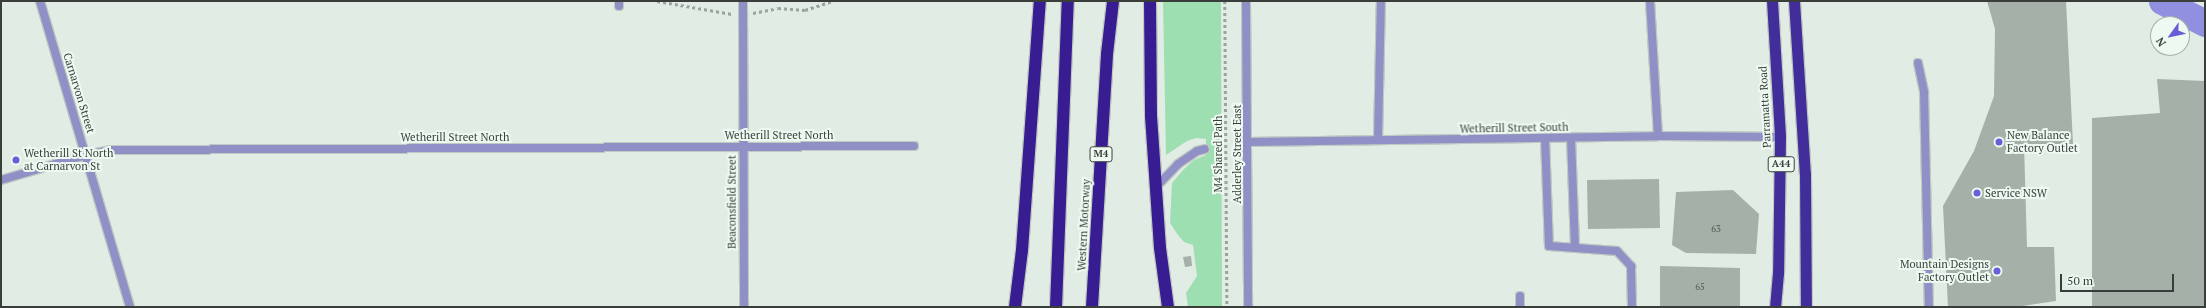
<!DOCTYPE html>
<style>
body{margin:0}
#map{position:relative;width:2206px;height:308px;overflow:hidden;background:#e1ece4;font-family:"PT Serif",serif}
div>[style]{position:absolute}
.green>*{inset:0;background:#9edfb2}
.river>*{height:27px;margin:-13.5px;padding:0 13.5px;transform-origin:13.5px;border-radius:13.5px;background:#9190e0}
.building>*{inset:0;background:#a5b0a8}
.path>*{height:2.5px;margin-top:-1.25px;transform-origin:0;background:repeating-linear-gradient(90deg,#9ba39d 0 3px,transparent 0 6px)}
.roads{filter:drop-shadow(1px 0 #c0c9c2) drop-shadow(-1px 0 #c0c9c2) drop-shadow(0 1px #c0c9c2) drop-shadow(0 -1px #c0c9c2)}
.service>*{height:8px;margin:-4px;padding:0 4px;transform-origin:4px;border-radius:4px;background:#9090c6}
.minor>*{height:8px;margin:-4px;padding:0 4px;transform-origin:4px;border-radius:4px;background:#9090c6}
.trunk>*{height:11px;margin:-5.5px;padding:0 5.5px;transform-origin:5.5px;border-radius:5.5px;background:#422e9a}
.motorway>*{height:12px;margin:-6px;padding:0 6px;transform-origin:6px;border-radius:6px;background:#381c92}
.dots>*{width:11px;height:11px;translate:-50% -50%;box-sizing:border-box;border:2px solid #eefaf1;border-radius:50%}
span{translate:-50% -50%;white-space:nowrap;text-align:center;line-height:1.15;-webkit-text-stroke:4px #eefaf1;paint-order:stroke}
.number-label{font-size:9px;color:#555a56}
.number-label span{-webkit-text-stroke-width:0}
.shield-label span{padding:1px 3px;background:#eefaf1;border:1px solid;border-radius:3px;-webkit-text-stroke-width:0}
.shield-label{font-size:10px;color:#3a3e3b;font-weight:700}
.street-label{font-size:11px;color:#3a3e3b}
.poi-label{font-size:11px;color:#3a3e3b}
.left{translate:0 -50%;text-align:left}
.right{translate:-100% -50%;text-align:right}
.frame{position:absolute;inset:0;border:2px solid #3a3e3b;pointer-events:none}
.north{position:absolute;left:2150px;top:16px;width:40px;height:40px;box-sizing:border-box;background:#eefaf1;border:1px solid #a6afa8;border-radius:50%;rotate:237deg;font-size:11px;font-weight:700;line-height:16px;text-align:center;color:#3a3e3b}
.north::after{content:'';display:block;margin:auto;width:14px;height:18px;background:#6a5dd7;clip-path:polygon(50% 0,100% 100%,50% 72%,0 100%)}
.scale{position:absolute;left:2060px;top:274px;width:114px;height:18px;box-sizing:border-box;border:2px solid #3a3e3b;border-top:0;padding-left:5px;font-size:12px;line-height:14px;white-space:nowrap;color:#3a3e3b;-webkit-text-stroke:3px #eefaf1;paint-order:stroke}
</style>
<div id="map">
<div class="green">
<i style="clip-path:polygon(1163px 1px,1221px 1px,1222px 307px,1188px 307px,1186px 293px,1197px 276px,1193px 245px,1184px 242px,1178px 235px,1170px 223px,1172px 183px,1184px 169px,1194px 160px,1206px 155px,1206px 139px,1196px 138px,1187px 141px,1166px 155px)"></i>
</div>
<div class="river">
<i style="left:2162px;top:1px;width:48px;rotate:27.1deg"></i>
</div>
<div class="building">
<i style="clip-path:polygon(1987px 1px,2066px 1px,2073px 144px,2024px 144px,2027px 247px,2054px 247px,2056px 301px,2016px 307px,1948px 307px,1943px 206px,1974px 151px,1994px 96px,1995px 29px)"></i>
<i style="clip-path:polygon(2157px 79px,2205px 81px,2205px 307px,2092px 307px,2092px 118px,2160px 113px)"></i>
<i style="clip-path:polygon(1659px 179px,1660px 228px,1588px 229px,1587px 180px)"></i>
<i style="clip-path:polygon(1733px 190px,1759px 214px,1756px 254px,1686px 253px,1672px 245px,1676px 192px)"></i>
<i style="clip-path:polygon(1191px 256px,1192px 266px,1185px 267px,1183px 257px)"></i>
<i style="clip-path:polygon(1660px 266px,1740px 268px,1740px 307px,1660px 307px)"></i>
</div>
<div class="path">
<i style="left:657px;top:1px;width:76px;rotate:9.8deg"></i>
<i style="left:1225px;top:1px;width:306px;rotate:89.6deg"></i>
<i style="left:753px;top:13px;width:25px;rotate:-11deg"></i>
<i style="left:778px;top:8px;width:27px;rotate:4deg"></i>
<i style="left:805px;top:10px;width:29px;rotate:-18deg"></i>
</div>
<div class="roads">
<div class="service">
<i style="left:1650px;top:1px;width:135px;rotate:86.6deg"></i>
<i style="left:1918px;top:63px;width:30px;rotate:78deg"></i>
<i style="left:1924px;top:92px;width:215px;rotate:88.7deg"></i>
<i style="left:1545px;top:138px;width:108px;rotate:87.9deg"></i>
<i style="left:1549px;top:246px;width:68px;rotate:4.2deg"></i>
<i style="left:1617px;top:251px;width:21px;rotate:47deg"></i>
<i style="left:1631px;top:266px;width:41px;rotate:88.6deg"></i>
<i style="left:1571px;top:138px;width:110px;rotate:87.9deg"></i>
<i style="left:1378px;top:140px;width:139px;rotate:-88.8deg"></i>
<i style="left:1156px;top:187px;width:32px;rotate:-46deg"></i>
<i style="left:1178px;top:164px;width:23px;rotate:-34deg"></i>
<i style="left:1197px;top:151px;width:8px;rotate:-14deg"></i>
<i style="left:1520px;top:296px;width:11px;rotate:90deg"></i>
</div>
<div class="minor">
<i style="left:40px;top:1px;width:319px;rotate:73.6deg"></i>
<i style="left:619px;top:1px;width:5px;rotate:90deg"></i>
<i style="left:743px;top:1px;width:306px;rotate:89.8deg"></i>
<i style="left:1246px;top:1px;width:306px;rotate:89.6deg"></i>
<i style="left:1248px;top:142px;width:410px;rotate:-0.8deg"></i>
<i style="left:1658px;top:136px;width:122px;rotate:0.5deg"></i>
<i style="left:1px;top:180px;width:89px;rotate:-16.4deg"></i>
<i style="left:86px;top:155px;width:26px;rotate:-11deg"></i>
<i style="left:112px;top:150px;width:802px;rotate:-0.29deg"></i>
</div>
<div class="trunk">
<i style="left:1772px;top:1px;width:136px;rotate:86.6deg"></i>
<i style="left:1780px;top:137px;width:136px;rotate:90.8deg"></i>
<i style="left:1778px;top:273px;width:34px;rotate:95deg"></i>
<i style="left:1794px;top:1px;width:173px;rotate:86.4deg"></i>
<i style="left:1805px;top:174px;width:133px;rotate:89.6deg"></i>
</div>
<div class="motorway">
<i style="left:1150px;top:1px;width:115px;rotate:89.5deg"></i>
<i style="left:1151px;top:116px;width:132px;rotate:86.1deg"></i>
<i style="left:1160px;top:248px;width:60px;rotate:82.3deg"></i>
<i style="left:1015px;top:307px;width:57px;rotate:-83deg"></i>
<i style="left:1022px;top:250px;width:250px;rotate:-85.9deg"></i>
<i style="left:1056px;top:307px;width:306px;rotate:-87.8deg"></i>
<i style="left:1092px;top:307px;width:253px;rotate:-86.6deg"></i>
<i style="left:1107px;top:54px;width:53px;rotate:-83.5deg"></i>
</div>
</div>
<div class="dots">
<i style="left:1999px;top:142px;background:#6a5dd7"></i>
<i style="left:16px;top:160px;background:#6a5dd7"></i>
<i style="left:1977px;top:193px;background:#6a5dd7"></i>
<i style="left:1997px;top:271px;background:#6a5dd7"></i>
</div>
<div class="number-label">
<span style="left:1716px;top:229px">63</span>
<span style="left:1700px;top:287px">65</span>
</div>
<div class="shield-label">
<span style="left:1101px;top:154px">M4</span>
<span style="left:1781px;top:164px">A44</span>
</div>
<div class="street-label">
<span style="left:79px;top:93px;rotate:73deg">Carnarvon Street</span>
<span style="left:1765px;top:107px;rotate:-93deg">Parramatta Road</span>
<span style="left:1514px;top:128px;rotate:-1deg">Wetherill Street South</span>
<span style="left:779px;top:135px">Wetherill Street North</span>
<span style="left:455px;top:137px">Wetherill Street North</span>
<span style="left:1218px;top:154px;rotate:-90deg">M4 Shared Path</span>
<span style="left:1237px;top:154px;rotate:-90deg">Adderley Street East</span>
<span style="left:732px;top:202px;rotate:-90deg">Beaconsfield Street</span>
<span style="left:1084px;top:225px;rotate:-87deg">Western Motorway</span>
</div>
<div class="poi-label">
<span class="left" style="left:2007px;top:142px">New Balance<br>Factory Outlet</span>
<span class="left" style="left:24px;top:160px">Wetherill St North<br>at Carnarvon St</span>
<span class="left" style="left:1985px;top:193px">Service NSW</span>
<span class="right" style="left:1989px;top:271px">Mountain Designs<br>Factory Outlet</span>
</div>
<div class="frame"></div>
<div class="north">N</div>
<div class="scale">50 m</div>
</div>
